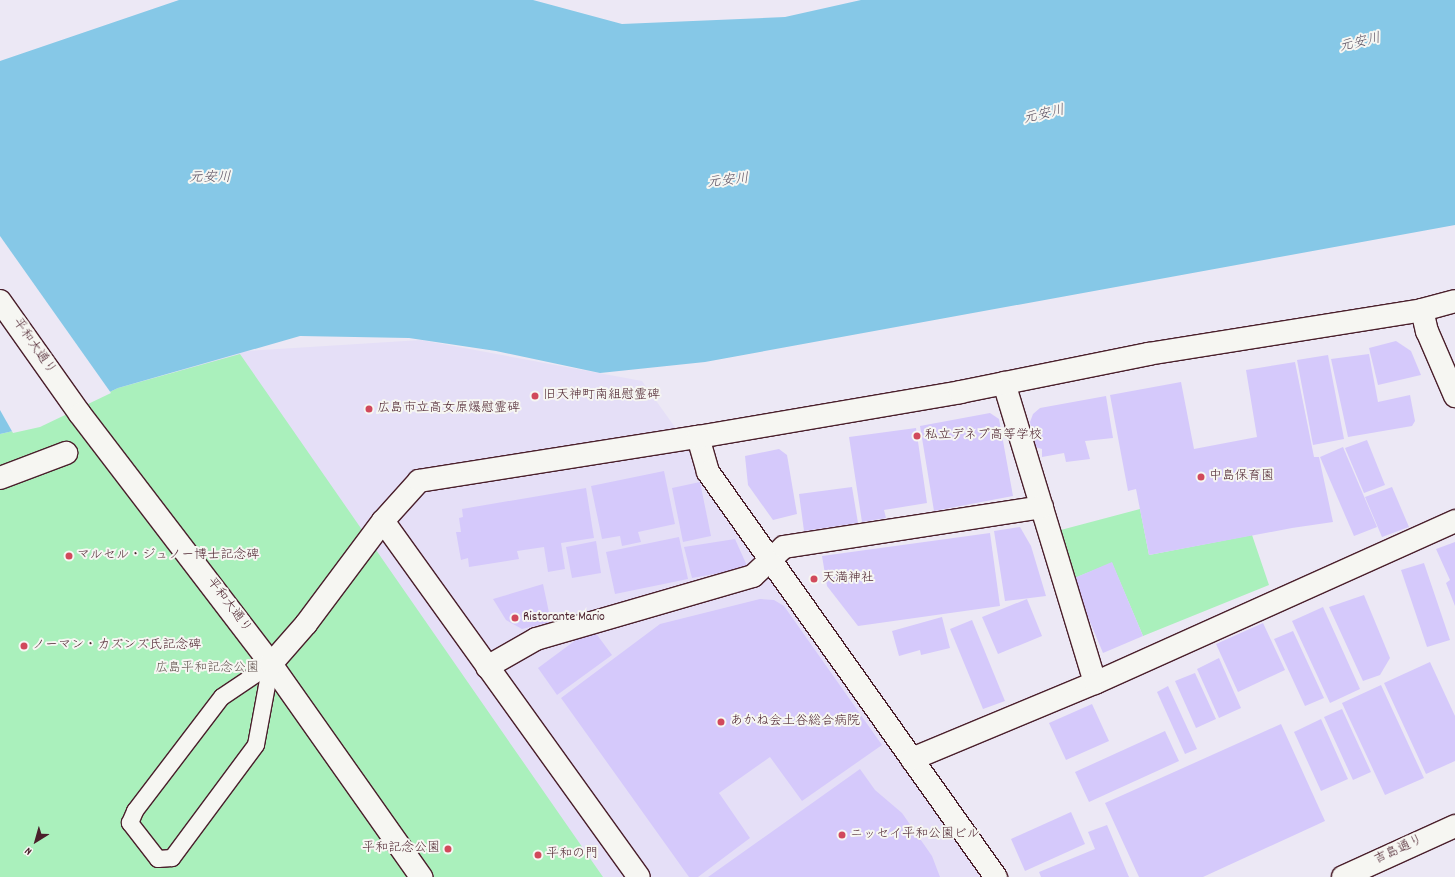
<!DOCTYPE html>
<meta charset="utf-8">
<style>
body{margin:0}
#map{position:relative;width:1455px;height:877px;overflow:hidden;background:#ece8f5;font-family:Dekko,"Klee One",sans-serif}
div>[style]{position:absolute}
.built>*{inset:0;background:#e5dff7}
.green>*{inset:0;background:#aaf0bc}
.water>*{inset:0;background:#86c8e7}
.pier>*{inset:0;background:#ece8f5}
.building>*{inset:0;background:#d5c9fb}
.roads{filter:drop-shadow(1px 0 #4a1f2b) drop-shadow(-1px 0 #4a1f2b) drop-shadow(0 1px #4a1f2b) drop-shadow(0 -1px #4a1f2b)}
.lane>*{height:16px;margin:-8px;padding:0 8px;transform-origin:8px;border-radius:8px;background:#f6f6f2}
.street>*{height:22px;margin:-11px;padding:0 11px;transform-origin:11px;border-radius:11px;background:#f6f6f2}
.secondary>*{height:22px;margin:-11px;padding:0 11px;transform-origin:11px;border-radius:11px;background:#f6f6f2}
.dots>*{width:11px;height:11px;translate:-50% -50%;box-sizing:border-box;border:2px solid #f6f6f2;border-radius:50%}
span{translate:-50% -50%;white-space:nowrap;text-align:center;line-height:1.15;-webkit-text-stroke:4px #f6f6f2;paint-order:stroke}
.street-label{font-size:13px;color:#4a1f2b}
.poi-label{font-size:13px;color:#4a1f2b}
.left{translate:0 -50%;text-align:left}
.right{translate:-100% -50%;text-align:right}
.park-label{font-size:13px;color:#62534f}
.water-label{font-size:14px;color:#5c5263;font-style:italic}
.north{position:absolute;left:16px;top:821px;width:40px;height:40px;-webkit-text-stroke:3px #f6f6f2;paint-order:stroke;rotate:217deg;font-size:11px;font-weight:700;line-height:16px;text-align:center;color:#4a1f2b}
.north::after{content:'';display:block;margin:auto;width:14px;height:18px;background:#4a1f2b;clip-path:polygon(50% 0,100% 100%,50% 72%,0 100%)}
</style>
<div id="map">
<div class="built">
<i style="clip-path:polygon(421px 340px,642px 381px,996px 877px,408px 877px,80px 419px,216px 353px)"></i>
</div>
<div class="green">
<i style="clip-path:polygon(240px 354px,603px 877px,0 877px,0 434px,39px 425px,118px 388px)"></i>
<i style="clip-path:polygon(1140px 509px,1149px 555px,1252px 535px,1269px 585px,1143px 636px,1112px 563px,1072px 579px,1057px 531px)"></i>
</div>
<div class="water">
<i style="clip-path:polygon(179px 0,533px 0,622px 24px,785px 17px,861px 0,1455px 0,1455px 225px,705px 362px,600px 373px,496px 351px,409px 338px,300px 336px,118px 388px,39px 425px,0 434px,0 61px)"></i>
</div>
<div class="pier">
<i style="clip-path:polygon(0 236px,111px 393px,40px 427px,13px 433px,0 410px)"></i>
</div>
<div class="building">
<i style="clip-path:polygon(1396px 341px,1411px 351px,1421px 375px,1378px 385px,1369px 348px)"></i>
<i style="clip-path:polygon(1369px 354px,1378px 402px,1410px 395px,1415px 421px,1412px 426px,1348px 437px,1331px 359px)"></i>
<i style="clip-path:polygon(1328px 355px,1344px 439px,1313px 445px,1297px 360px)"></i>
<i style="clip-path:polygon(1295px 362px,1314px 457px,1319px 457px,1333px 522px,1292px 528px,1149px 555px,1136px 489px,1128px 491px,1110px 395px,1181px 382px,1194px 449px,1257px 437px,1246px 370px)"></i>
<i style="clip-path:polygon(1106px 396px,1113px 438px,1085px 441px,1090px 459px,1066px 462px,1064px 453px,1042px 457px,1042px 449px,1035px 447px,1030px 422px,1033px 414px,1040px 408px)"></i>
<i style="clip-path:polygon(990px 413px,999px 419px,1013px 496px,934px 511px,920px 426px)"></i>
<i style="clip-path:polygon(916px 428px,927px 503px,884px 510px,886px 518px,862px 522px,849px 437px)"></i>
<i style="clip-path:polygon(1367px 440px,1385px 485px,1364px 493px,1345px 448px)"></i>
<i style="clip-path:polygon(1343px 447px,1377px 527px,1354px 536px,1320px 457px)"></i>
<i style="clip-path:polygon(779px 449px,787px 455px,797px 514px,773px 520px,748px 485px,745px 456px)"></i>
<i style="clip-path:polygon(664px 471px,675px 524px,638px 532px,641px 542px,622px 546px,620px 536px,602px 539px,591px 486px)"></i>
<i style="clip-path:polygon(700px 482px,711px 536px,683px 542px,672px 488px)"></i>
<i style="clip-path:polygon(852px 487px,858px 523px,804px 531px,799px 494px)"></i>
<i style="clip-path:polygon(1392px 487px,1409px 527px,1382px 537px,1365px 497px)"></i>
<i style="clip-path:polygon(586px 488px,594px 538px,561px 543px,565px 569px,548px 572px,544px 547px,517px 551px,519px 559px,469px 567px,468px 558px,461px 560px,456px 532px,461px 532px,459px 518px,463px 517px,462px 509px)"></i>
<i style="clip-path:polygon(1020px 527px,1031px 546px,1046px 596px,1005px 601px,994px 531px)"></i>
<i style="clip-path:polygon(990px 533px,1000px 606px,858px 626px,827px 586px,822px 556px)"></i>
<i style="clip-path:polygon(679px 537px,688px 579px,615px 594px,606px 552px)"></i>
<i style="clip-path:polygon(735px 539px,748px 568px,692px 578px,684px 547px)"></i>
<i style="clip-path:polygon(596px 541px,601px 573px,572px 578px,566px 547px)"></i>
<i style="clip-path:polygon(1455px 542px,1455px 606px,1446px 583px,1450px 580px,1436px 549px)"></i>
<i style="clip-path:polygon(1112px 562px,1143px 636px,1103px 653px,1072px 579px)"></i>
<i style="clip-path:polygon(1424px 563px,1450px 640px,1427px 647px,1401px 570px)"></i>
<i style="clip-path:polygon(543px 584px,551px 622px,522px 629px,506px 620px,493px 599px)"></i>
<i style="clip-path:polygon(1364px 595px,1390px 658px,1380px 675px,1363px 681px,1329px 607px)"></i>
<i style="clip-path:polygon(760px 599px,774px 600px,784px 606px,882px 745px,802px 801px,770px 757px,719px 793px,750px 838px,698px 877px,689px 877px,561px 698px,660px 624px)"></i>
<i style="clip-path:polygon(1027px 599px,1042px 636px,998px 654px,982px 617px)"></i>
<i style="clip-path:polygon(1323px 607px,1360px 689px,1330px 703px,1292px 621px)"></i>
<i style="clip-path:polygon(942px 617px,950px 648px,921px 655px,920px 650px,899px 656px,892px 631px)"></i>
<i style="clip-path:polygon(972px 620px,1005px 701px,983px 709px,950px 629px)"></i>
<i style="clip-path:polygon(1263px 623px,1285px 670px,1238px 692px,1216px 644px)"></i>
<i style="clip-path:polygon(592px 628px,612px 655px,557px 695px,538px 668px)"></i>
<i style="clip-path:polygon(1293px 631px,1324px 698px,1305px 706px,1274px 639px)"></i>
<i style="clip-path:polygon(1219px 658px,1241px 708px,1219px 718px,1197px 669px)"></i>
<i style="clip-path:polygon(1430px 662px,1455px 716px,1455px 761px,1426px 774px,1384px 683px)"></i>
<i style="clip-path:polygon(1195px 673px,1216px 719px,1196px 728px,1175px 681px)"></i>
<i style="clip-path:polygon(1381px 685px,1424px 778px,1385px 795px,1342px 703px)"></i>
<i style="clip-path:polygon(1168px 686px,1197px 749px,1185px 754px,1157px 692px)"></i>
<i style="clip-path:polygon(1092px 704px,1109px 741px,1066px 760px,1049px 723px)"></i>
<i style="clip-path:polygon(1342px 709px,1371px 772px,1353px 780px,1324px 717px)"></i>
<i style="clip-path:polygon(1321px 719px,1348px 779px,1321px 791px,1294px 732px)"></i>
<i style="clip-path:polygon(1281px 724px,1325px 821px,1203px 877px,1139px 877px,1105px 803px)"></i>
<i style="clip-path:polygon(1165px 731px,1179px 761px,1089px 802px,1075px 772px)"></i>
<i style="clip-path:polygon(860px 769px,875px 790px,902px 813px,932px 856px,940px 877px,708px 877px)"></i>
<i style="clip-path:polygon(1071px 812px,1085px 844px,1025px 871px,1011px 839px)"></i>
<i style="clip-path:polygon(1107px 825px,1129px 877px,1041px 877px,1039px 872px,1095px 849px,1088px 832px)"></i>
</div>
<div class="roads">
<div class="lane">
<i style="left:271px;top:664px;width:82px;rotate:100.5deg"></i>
<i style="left:256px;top:745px;width:141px;rotate:126.6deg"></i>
<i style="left:172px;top:858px;width:14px;rotate:176deg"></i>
<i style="left:158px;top:859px;width:46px;rotate:-127.9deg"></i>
<i style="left:130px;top:823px;width:13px;rotate:-67deg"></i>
<i style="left:135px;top:811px;width:143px;rotate:-52.7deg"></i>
<i style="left:222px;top:697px;width:59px;rotate:-34deg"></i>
</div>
<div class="street">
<i style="left:1422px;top:310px;width:22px;rotate:77deg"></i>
<i style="left:1427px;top:331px;width:71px;rotate:66.7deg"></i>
<i style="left:1004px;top:383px;width:313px;rotate:73.1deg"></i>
<i style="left:698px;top:437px;width:36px;rotate:74deg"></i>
<i style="left:708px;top:472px;width:497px;rotate:54.6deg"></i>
<i style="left:0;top:478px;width:71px;rotate:-20.7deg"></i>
<i style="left:383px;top:521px;width:438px;rotate:54.3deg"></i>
<i style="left:487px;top:667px;width:56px;rotate:-29.7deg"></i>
<i style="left:536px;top:639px;width:226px;rotate:-16.2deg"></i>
<i style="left:753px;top:576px;width:42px;rotate:-43.1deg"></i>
<i style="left:784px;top:547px;width:261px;rotate:-8.8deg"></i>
<i style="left:912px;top:759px;width:198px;rotate:-22.6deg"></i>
<i style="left:1095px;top:683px;width:395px;rotate:-24.2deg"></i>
</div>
<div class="secondary">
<i style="left:0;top:301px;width:138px;rotate:54.7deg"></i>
<i style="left:80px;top:414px;width:315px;rotate:52.6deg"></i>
<i style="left:271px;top:664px;width:261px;rotate:54.8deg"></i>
<i style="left:271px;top:664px;width:53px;rotate:-48.8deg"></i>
<i style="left:306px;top:624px;width:129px;rotate:-53.2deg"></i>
<i style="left:383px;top:521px;width:54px;rotate:-48deg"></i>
<i style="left:419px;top:481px;width:282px;rotate:-9deg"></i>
<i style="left:698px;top:437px;width:266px;rotate:-9.7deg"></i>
<i style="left:960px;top:392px;width:192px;rotate:-11.4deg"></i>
<i style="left:1148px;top:354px;width:278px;rotate:-9.1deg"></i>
<i style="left:1422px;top:310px;width:34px;rotate:-15deg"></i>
<i style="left:1343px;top:877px;width:123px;rotate:-24.5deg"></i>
</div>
</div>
<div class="dots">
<i style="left:535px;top:396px;background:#d1495b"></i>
<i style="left:369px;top:409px;background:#d1495b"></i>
<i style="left:917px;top:436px;background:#d1495b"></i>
<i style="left:1201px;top:477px;background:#d1495b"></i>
<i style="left:69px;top:556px;background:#d1495b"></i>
<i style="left:814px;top:579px;background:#d1495b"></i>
<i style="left:515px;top:618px;background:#d1495b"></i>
<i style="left:24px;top:646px;background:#d1495b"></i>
<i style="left:721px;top:722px;background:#d1495b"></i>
<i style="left:842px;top:835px;background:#d1495b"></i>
<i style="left:448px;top:849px;background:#d1495b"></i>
<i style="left:538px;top:855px;background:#d1495b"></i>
</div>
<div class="street-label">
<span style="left:33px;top:347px;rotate:55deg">平和大通り</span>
<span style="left:228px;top:606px;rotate:53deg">平和大通り</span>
<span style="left:1399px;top:851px;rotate:-25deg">吉島通り</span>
</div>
<div class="poi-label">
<span class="left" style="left:543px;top:396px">旧天神町南組慰霊碑</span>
<span class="left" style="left:377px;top:409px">広島市立高女原爆慰霊碑</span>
<span class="left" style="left:925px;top:436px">私立デネブ高等学校</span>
<span class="left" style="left:1209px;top:477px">中島保育園</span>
<span class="left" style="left:77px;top:556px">マルセル・ジュノー博士記念碑</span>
<span class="left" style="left:822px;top:579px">天満神社</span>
<span class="left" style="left:523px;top:618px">Ristorante Mario</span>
<span class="left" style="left:32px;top:646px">ノーマン・カズンズ氏記念碑</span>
<span class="left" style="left:730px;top:722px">あかね会土谷総合病院</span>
<span class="left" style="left:850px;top:835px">ニッセイ平和公園ビル</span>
<span class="right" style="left:440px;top:849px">平和記念公園</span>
<span class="left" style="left:546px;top:855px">平和の門</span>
</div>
<div class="park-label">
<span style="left:207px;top:669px">広島平和記念公園</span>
</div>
<div class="water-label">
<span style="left:1360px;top:43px;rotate:-13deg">元安川</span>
<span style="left:1044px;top:115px;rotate:-13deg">元安川</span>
<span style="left:210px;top:178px">元安川</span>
<span style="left:728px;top:181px;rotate:-6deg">元安川</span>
</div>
<div class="north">N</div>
</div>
